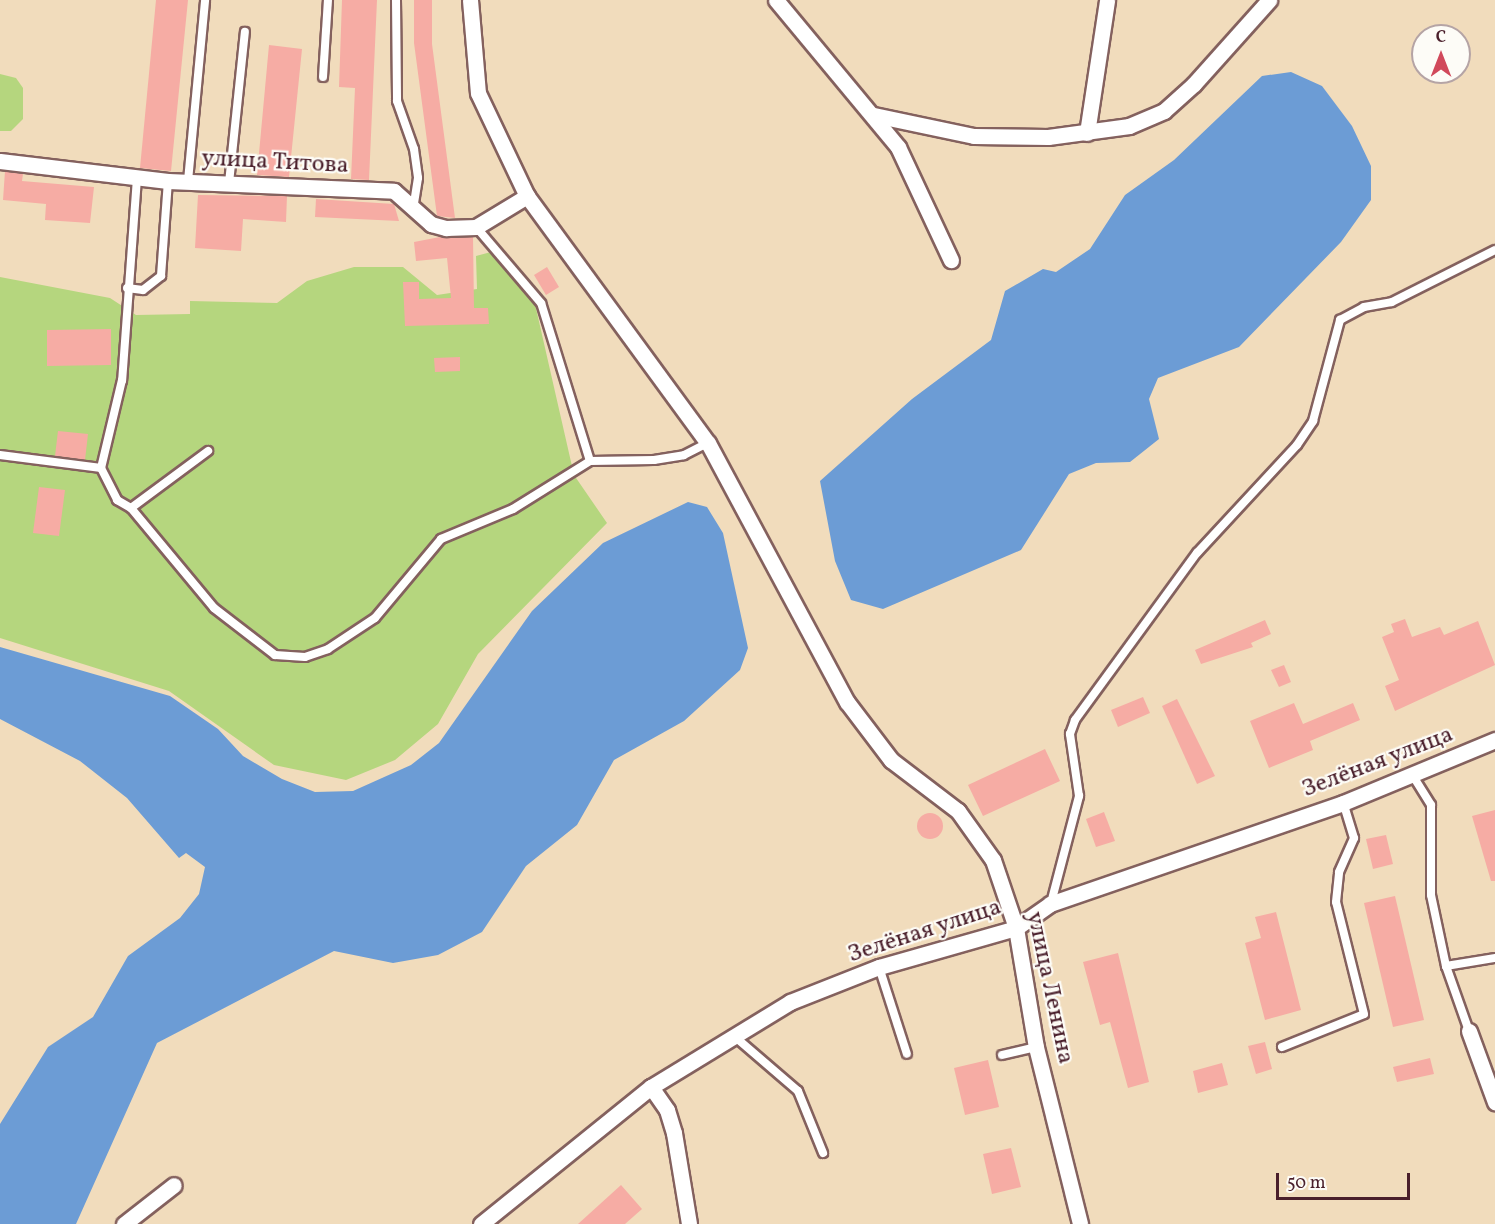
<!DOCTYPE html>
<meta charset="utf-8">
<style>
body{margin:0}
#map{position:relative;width:1495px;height:1224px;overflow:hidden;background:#f1dcbc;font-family:Vollkorn,serif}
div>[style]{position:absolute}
.green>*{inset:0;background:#b5d67e}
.water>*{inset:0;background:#6c9cd5}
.building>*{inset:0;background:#f6aca4}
.round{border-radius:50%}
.roads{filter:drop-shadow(2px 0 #84615e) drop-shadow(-2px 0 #84615e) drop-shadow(0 2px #84615e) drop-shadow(0 -2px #84615e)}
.service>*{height:8px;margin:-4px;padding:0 4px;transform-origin:4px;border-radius:4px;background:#fff}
.minor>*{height:15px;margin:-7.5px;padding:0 7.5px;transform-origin:7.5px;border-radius:7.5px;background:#fff}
span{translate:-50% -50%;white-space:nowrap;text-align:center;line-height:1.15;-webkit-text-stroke:4.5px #fdfcf7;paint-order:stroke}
.street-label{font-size:24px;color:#4a1f2b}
.north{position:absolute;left:1411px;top:24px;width:60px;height:60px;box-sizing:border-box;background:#fdfcf7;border:2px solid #b5a4a5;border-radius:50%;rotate:0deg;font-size:16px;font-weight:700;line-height:24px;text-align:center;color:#4a1f2b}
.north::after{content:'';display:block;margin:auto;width:21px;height:27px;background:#d1495b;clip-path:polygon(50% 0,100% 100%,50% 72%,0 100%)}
.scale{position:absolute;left:1276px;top:1173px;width:134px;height:27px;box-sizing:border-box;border:3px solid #4a1f2b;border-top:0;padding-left:8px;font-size:18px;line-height:21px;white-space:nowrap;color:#4a1f2b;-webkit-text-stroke:4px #fdfcf7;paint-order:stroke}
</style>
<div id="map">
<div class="green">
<i style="clip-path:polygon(0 74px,16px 78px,23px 88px,23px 119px,11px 131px,0 131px)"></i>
<i style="clip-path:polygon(491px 252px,535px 304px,574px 475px,607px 523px,478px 654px,438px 724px,395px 760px,346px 780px,274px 765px,169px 691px,0 638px,0 277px,110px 298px,136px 315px,190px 314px,190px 301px,277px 303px,307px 281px,354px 267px,403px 267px,437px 295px,477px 289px,476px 256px)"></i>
</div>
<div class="water">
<i style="clip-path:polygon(1291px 72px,1322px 86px,1352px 126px,1371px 166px,1371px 200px,1341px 242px,1239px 347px,1158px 378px,1149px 399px,1159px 439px,1130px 462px,1096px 463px,1069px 474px,1021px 550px,883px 609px,851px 600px,835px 561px,820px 481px,912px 399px,991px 340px,1005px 291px,1043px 269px,1056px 272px,1090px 249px,1125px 195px,1174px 160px,1262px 76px)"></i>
<i style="clip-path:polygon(688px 502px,707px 507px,723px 533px,748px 648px,740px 670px,684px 721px,614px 760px,577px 825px,526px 866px,482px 932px,438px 955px,393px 963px,334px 951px,157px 1043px,76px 1224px,0 1224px,0 1124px,48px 1047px,93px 1017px,128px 956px,180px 918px,199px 894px,205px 867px,186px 853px,179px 858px,127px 798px,80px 761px,0 719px,0 647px,170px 696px,218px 729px,243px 756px,282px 779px,315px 792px,353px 791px,411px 765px,439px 743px,532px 611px,603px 543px)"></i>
</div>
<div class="building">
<i style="clip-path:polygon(156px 0,188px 0,171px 171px,140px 168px)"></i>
<i style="clip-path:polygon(342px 0,377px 0,369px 180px,351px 179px,355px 88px,339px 87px)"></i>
<i style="clip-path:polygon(414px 0,432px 0,432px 44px,455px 218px,437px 216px,414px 43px)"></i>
<i style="clip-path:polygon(269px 45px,302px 49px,289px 177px,257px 175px)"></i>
<i style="clip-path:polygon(5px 171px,23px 174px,22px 181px,94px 187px,90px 223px,45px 220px,46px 204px,3px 200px)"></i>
<i style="clip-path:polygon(198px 195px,287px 196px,286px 222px,243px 219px,241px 251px,195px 248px)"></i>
<i style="clip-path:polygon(316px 199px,394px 204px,399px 221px,315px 217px)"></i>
<i style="clip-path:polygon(440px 237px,473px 237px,474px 308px,488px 308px,489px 324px,405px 326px,403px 282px,419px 282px,419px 299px,451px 298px,447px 258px,416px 261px,414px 242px)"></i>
<i style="clip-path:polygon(547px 267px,559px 287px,546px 295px,534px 275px)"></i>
<i style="clip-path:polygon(111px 329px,111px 365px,47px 366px,47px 330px)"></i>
<i style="clip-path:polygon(460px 357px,460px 371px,435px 372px,434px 358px)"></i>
<i style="clip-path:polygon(58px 431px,88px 434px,85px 460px,55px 456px)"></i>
<i style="clip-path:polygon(39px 487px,65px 490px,59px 536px,33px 533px)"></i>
<i style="clip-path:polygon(1405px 619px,1412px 637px,1440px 627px,1444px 635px,1478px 621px,1495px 665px,1395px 711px,1385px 686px,1399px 680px,1382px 637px,1394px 632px,1391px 624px)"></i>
<i style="clip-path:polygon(1265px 620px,1271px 634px,1251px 643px,1253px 647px,1201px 664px,1195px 650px)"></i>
<i style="clip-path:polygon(1284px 665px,1291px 682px,1279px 687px,1271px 670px)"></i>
<i style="clip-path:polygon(1143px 697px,1150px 713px,1118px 727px,1111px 710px)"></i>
<i style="clip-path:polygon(1177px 699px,1215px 776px,1197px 784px,1162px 706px)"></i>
<i style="clip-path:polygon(1294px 703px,1303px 724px,1353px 703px,1360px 720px,1310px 741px,1313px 750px,1269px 768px,1250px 721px)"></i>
<i style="clip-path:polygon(1045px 749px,1060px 781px,983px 816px,968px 785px)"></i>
<i style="clip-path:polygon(1495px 810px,1495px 881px,1491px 881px,1472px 816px)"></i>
<i style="clip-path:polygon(1104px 812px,1115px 841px,1096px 847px,1086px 819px)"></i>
<i class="round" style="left:917px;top:813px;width:26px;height:26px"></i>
<i style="clip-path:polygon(1386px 835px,1393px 864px,1373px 869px,1366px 839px)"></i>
<i style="clip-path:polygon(1395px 896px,1424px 1020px,1393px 1027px,1364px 903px)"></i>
<i style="clip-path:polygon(1276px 912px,1301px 1010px,1265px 1020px,1245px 943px,1261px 938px,1255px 917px)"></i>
<i style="clip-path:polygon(1118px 953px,1149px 1082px,1128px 1088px,1110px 1022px,1100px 1025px,1083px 962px)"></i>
<i style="clip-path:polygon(1265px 1042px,1272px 1069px,1256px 1074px,1248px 1046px)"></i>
<i style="clip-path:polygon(1430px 1058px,1434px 1074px,1397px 1082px,1393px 1067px)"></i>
<i style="clip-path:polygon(988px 1060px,999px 1107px,965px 1115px,954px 1068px)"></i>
<i style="clip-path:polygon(1222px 1063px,1228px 1085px,1198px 1093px,1193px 1071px)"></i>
<i style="clip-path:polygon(1011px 1148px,1021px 1187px,992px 1194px,983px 1154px)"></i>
<i style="clip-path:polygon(621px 1185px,642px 1209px,625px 1224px,578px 1224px)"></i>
</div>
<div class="roads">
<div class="service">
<i style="left:396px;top:0;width:101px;rotate:89.4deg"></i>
<i style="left:397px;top:101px;width:51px;rotate:70.5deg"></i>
<i style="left:414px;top:149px;width:29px;rotate:82deg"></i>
<i style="left:418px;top:178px;width:30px;rotate:99deg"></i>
<i style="left:323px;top:77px;width:77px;rotate:-86.3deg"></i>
<i style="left:137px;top:178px;width:203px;rotate:94.2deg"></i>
<i style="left:122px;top:380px;width:90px;rotate:103.4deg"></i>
<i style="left:101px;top:468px;width:36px;rotate:63deg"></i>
<i style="left:117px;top:500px;width:16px;rotate:30deg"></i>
<i style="left:131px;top:508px;width:130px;rotate:50.3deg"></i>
<i style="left:214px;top:608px;width:77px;rotate:37.6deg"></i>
<i style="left:275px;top:655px;width:30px;rotate:4deg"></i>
<i style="left:305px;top:657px;width:24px;rotate:-19deg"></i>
<i style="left:328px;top:649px;width:56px;rotate:-33.4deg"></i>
<i style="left:375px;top:618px;width:103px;rotate:-50.1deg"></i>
<i style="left:441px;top:539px;width:78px;rotate:-22.6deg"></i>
<i style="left:513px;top:509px;width:91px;rotate:-31.9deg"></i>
<i style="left:590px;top:461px;width:165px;rotate:-107.2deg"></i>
<i style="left:541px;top:303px;width:100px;rotate:-130.5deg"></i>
<i style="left:188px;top:181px;width:182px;rotate:-84.6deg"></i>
<i style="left:229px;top:183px;width:152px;rotate:-84deg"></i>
<i style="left:127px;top:288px;width:16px;rotate:7deg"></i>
<i style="left:143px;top:290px;width:23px;rotate:-38deg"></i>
<i style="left:161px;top:276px;width:95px;rotate:-85.8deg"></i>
<i style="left:0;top:455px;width:102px;rotate:7.3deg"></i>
<i style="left:590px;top:461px;width:64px;rotate:-0.9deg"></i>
<i style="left:654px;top:460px;width:30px;rotate:-9deg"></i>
<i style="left:684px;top:455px;width:27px;rotate:-27deg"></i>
<i style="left:131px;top:508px;width:96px;rotate:-36.5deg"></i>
<i style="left:1413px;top:776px;width:34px;rotate:58deg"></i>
<i style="left:1431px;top:805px;width:90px;rotate:90deg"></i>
<i style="left:1431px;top:895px;width:73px;rotate:78.1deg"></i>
<i style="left:1446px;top:966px;width:69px;rotate:70.5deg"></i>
<i style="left:1051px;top:903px;width:111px;rotate:-75.3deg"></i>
<i style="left:1079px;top:796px;width:63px;rotate:-98.3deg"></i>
<i style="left:1070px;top:734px;width:15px;rotate:-70deg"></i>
<i style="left:1075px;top:720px;width:207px;rotate:-53.9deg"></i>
<i style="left:1197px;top:553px;width:147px;rotate:-47.2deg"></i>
<i style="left:1297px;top:445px;width:29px;rotate:-56deg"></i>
<i style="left:1313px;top:421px;width:105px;rotate:-75deg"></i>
<i style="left:1340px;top:320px;width:27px;rotate:-28deg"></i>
<i style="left:1364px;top:307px;width:28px;rotate:-10deg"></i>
<i style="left:1392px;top:302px;width:115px;rotate:-26.8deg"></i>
<i style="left:1446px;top:966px;width:50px;rotate:-9.3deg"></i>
<i style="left:879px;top:967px;width:91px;rotate:72.2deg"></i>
<i style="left:734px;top:1036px;width:84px;rotate:40.7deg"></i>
<i style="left:798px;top:1091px;width:67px;rotate:68deg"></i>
<i style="left:1282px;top:1047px;width:88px;rotate:-21.9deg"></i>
<i style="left:1364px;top:1014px;width:115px;rotate:-104deg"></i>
<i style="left:1336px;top:902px;width:30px;rotate:-84deg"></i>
<i style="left:1339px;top:872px;width:37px;rotate:-66deg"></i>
<i style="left:1354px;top:838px;width:37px;rotate:-107deg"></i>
<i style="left:1002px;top:1055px;width:35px;rotate:-13deg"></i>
</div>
<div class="minor">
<i style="left:470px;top:0;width:93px;rotate:85.1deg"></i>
<i style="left:478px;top:93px;width:114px;rotate:64.6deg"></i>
<i style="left:527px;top:196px;width:306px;rotate:53.8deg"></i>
<i style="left:708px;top:443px;width:294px;rotate:61.8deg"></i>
<i style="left:847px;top:702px;width:73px;rotate:52.8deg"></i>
<i style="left:891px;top:760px;width:84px;rotate:37.3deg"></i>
<i style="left:958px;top:811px;width:60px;rotate:54.5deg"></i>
<i style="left:993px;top:860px;width:72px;rotate:71.3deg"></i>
<i style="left:1016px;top:928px;width:121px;rotate:80.5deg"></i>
<i style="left:1036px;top:1047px;width:182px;rotate:76deg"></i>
<i style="left:776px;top:0;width:191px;rotate:50.3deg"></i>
<i style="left:898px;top:147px;width:125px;rotate:64.9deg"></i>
<i style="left:874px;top:115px;width:102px;rotate:11.9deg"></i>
<i style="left:974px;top:136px;width:74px;rotate:0.8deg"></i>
<i style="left:1048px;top:137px;width:82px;rotate:-7.7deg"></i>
<i style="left:1129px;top:126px;width:38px;rotate:-23deg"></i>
<i style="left:1164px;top:111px;width:40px;rotate:-42deg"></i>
<i style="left:1194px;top:84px;width:113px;rotate:-48.2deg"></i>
<i style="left:1087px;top:133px;width:134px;rotate:-81.4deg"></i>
<i style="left:0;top:161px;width:169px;rotate:6.8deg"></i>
<i style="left:168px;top:181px;width:226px;rotate:2.5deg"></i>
<i style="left:394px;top:191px;width:50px;rotate:41.7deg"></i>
<i style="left:431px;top:224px;width:16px;rotate:15deg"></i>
<i style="left:446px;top:228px;width:30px;rotate:-2deg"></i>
<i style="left:476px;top:227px;width:60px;rotate:-31.3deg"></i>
<i style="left:1469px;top:1031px;width:76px;rotate:69.9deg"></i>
<i style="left:651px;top:1087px;width:28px;rotate:55deg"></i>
<i style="left:667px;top:1110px;width:24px;rotate:73deg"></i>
<i style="left:674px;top:1133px;width:92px;rotate:80.6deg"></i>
<i style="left:124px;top:1224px;width:63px;rotate:-38deg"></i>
<i style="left:481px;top:1224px;width:218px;rotate:-38.9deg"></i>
<i style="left:651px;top:1087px;width:163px;rotate:-31.4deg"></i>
<i style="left:790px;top:1002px;width:96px;rotate:-21.5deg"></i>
<i style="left:879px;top:967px;width:142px;rotate:-15.9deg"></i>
<i style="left:1016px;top:928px;width:42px;rotate:-35.2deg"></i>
<i style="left:1050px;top:904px;width:310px;rotate:-19deg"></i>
<i style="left:1343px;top:803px;width:165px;rotate:-22.5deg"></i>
</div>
</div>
<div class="street-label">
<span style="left:275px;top:163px;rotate:3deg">улица Титова</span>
<span style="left:1378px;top:763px;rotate:-21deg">Зелёная улица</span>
<span style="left:925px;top:932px;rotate:-18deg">Зелёная улица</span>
<span style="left:1049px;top:988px;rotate:78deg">улица Ленина</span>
</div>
<div class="north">С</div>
<div class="scale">50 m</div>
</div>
